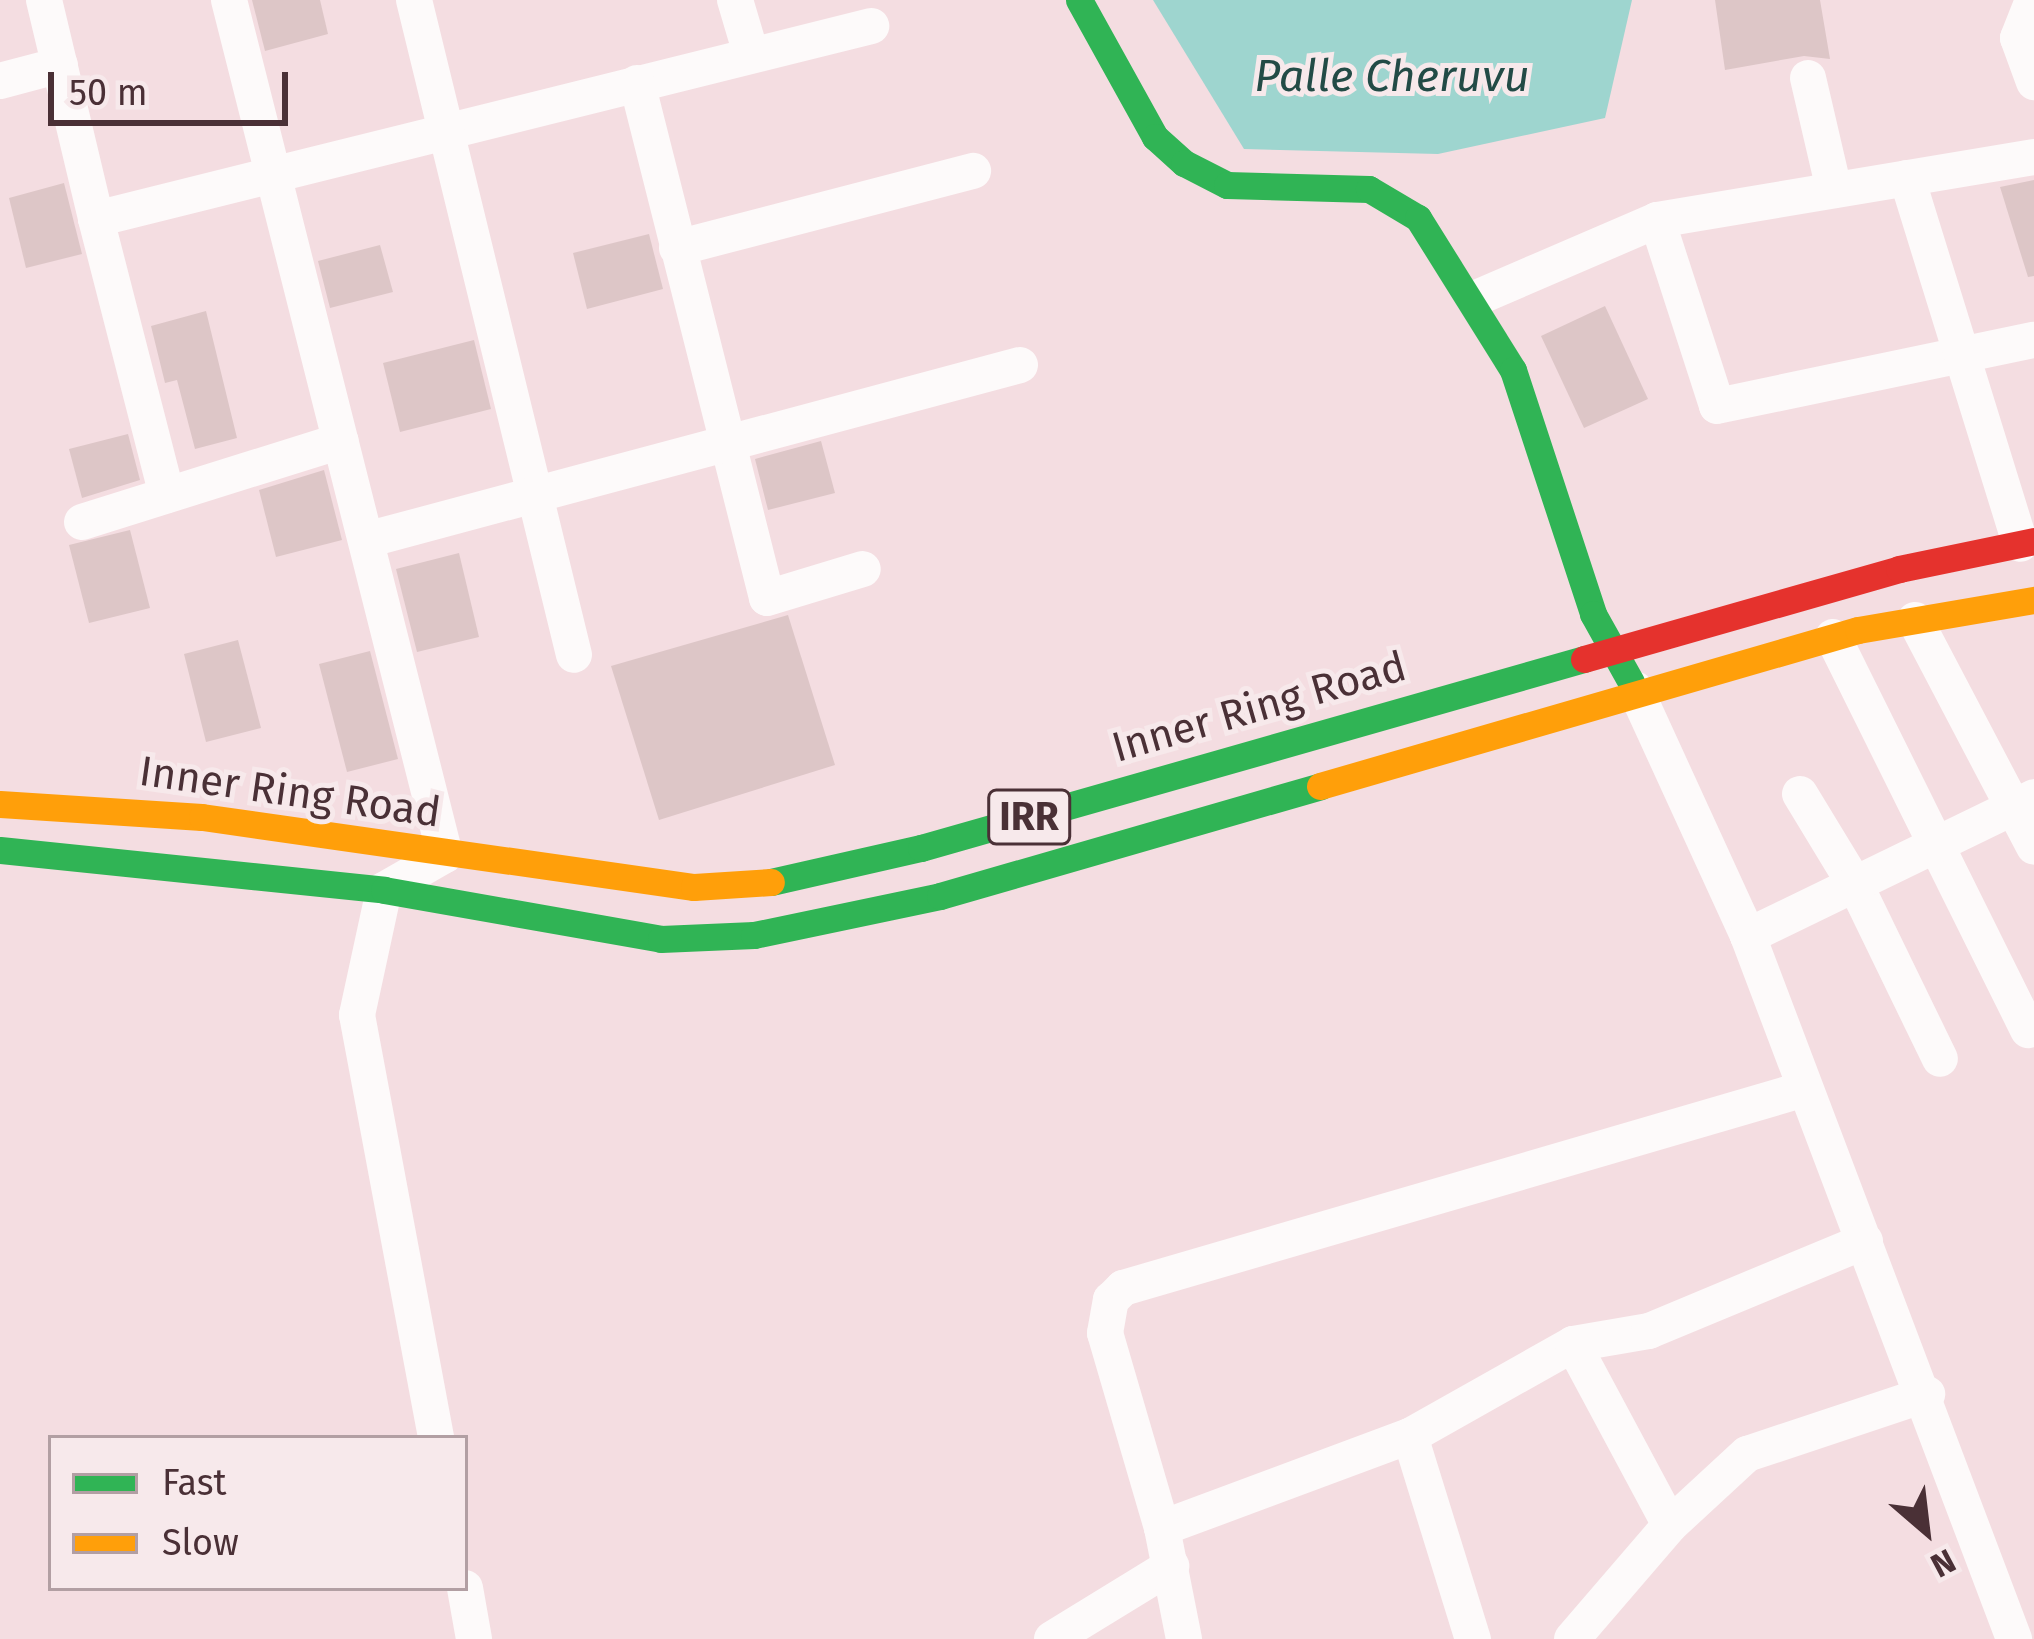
<!DOCTYPE html>
<style>
body{margin:0}
#map{position:relative;width:2034px;height:1639px;overflow:hidden;background:#f4dde1;font-family:"Fira Sans",sans-serif}
div>[style]{position:absolute}
.water>*{inset:0;background:#9ed5cf}
.building>*{inset:0;background:#ddc6c7}
.street>*{height:36px;margin:-18px;padding:0 18px;transform-origin:18px;border-radius:18px;background:#fdfafa}
.fast>*{height:27px;margin:-13.5px;padding:0 13.5px;transform-origin:13.5px;border-radius:13.5px;background:#30b455}
.slow>*{height:27px;margin:-13.5px;padding:0 13.5px;transform-origin:13.5px;border-radius:13.5px;background:#ff9f0a}
.jam>*{height:27px;margin:-13.5px;padding:0 13.5px;transform-origin:13.5px;border-radius:13.5px;background:#e5322d}
span{translate:-50% -50%;white-space:nowrap;text-align:center;line-height:1.15;-webkit-text-stroke:10px #f7e9eb;paint-order:stroke}
.shield-label span{padding:3px 9px;background:#f7e9eb;border:3px solid;border-radius:9px;-webkit-text-stroke-width:0}
.shield-label{font-size:39px;color:#4a3036;font-weight:700}
.street-label{font-size:42px;color:#4a3036}
.water-label{font-size:45px;color:#224b46;font-style:italic}
.legend{position:absolute;left:48px;top:1435px;width:420px;height:156px;box-sizing:border-box;background:#f7e9eb;border:3px solid #b29fa3;margin:0;padding:15px 21px;list-style:none;font-size:36px;color:#4a3036}
.legend li{display:flex;align-items:center;gap:24px;height:60px}
.legend b{width:60px;border:3px solid #b29fa3}
.north{position:absolute;left:1866px;top:1471px;width:120px;height:120px;-webkit-text-stroke:9px #f7e9eb;paint-order:stroke;rotate:152deg;font-size:33px;font-weight:700;line-height:48px;text-align:center;color:#4a3036}
.north::after{content:'';display:block;margin:auto;width:42px;height:54px;background:#4a3036;clip-path:polygon(50% 0,100% 100%,50% 72%,0 100%)}
.scale{position:absolute;left:48px;top:72px;width:240px;height:54px;box-sizing:border-box;border:6px solid #4a3036;border-top:0;padding-left:15px;font-size:36px;line-height:42px;white-space:nowrap;color:#4a3036;-webkit-text-stroke:9px #f7e9eb;paint-order:stroke}
</style>
<div id="map">
<div class="water">
<i style="clip-path:polygon(1153px 0,1632px 0,1605px 118px,1438px 154px,1244px 149px)"></i>
</div>
<div class="building">
<i style="clip-path:polygon(252px 0,320px 0,328px 34px,265px 51px)"></i>
<i style="clip-path:polygon(1715px 0,1820px 0,1830px 59px,1804px 56px,1725px 70px)"></i>
<i style="clip-path:polygon(2034px 180px,2034px 276px,2028px 277px,2000px 187px)"></i>
<i style="clip-path:polygon(64px 183px,82px 254px,26px 268px,9px 198px)"></i>
<i style="clip-path:polygon(649px 234px,663px 289px,587px 309px,573px 253px)"></i>
<i style="clip-path:polygon(380px 245px,393px 292px,330px 308px,318px 261px)"></i>
<i style="clip-path:polygon(1605px 306px,1648px 399px,1584px 428px,1541px 336px)"></i>
<i style="clip-path:polygon(206px 311px,237px 438px,195px 449px,177px 380px,165px 383px,151px 326px)"></i>
<i style="clip-path:polygon(474px 340px,491px 409px,400px 432px,383px 363px)"></i>
<i style="clip-path:polygon(128px 434px,140px 480px,82px 498px,69px 449px)"></i>
<i style="clip-path:polygon(821px 441px,835px 493px,768px 510px,755px 459px)"></i>
<i style="clip-path:polygon(324px 470px,342px 540px,276px 557px,259px 490px)"></i>
<i style="clip-path:polygon(130px 530px,150px 608px,89px 623px,69px 545px)"></i>
<i style="clip-path:polygon(459px 553px,479px 637px,417px 652px,396px 569px)"></i>
<i style="clip-path:polygon(788px 615px,835px 765px,659px 820px,611px 666px)"></i>
<i style="clip-path:polygon(238px 640px,261px 728px,206px 742px,184px 654px)"></i>
<i style="clip-path:polygon(370px 651px,398px 759px,347px 772px,319px 664px)"></i>
</div>
<div class="street">
<i style="left:44px;top:0;width:225px;rotate:76.6deg"></i>
<i style="left:96px;top:219px;width:799px;rotate:-13.98deg"></i>
<i style="left:229px;top:0;width:882px;rotate:75.82deg"></i>
<i style="left:445px;top:855px;width:70px;rotate:150.2deg"></i>
<i style="left:384px;top:890px;width:128px;rotate:102.2deg"></i>
<i style="left:357px;top:1015px;width:430px;rotate:79.4deg"></i>
<i style="left:414px;top:0;width:674px;rotate:76.27deg"></i>
<i style="left:735px;top:0;width:56px;rotate:73.5deg"></i>
<i style="left:2033px;top:0;width:41px;rotate:111.5deg"></i>
<i style="left:2018px;top:38px;width:47px;rotate:70deg"></i>
<i style="left:1808px;top:78px;width:115px;rotate:76.9deg"></i>
<i style="left:0;top:81px;width:62px;rotate:-14.9deg"></i>
<i style="left:637px;top:83px;width:531px;rotate:75.83deg"></i>
<i style="left:767px;top:598px;width:100px;rotate:-16.8deg"></i>
<i style="left:2034px;top:157px;width:382px;rotate:170.5deg"></i>
<i style="left:1657px;top:220px;width:195px;rotate:72.1deg"></i>
<i style="left:1717px;top:406px;width:324px;rotate:-11.8deg"></i>
<i style="left:1907px;top:178px;width:383px;rotate:72.8deg"></i>
<i style="left:96px;top:219px;width:285px;rotate:75.6deg"></i>
<i style="left:677px;top:248px;width:306px;rotate:-14.6deg"></i>
<i style="left:1474px;top:299px;width:199px;rotate:-23.3deg"></i>
<i style="left:82px;top:522px;width:271px;rotate:-17.4deg"></i>
<i style="left:366px;top:540px;width:677px;rotate:-14.98deg"></i>
<i style="left:1915px;top:620px;width:256px;rotate:62.3deg"></i>
<i style="left:1833px;top:637px;width:439px;rotate:63.6deg"></i>
<i style="left:1635px;top:689px;width:272px;rotate:65.4deg"></i>
<i style="left:1748px;top:936px;width:752px;rotate:69.27deg"></i>
<i style="left:1800px;top:794px;width:108px;rotate:58.7deg"></i>
<i style="left:1856px;top:886px;width:192px;rotate:64.1deg"></i>
<i style="left:1748px;top:936px;width:318px;rotate:-25.9deg"></i>
<i style="left:1573px;top:1344px;width:205px;rotate:61.8deg"></i>
<i style="left:1410px;top:1436px;width:213px;rotate:72.8deg"></i>
<i style="left:1162px;top:1528px;width:265px;rotate:-20.4deg"></i>
<i style="left:1410px;top:1436px;width:187px;rotate:-29.4deg"></i>
<i style="left:1573px;top:1344px;width:77px;rotate:-9.7deg"></i>
<i style="left:1649px;top:1331px;width:234px;rotate:-22.6deg"></i>
<i style="left:465px;top:1588px;width:52px;rotate:80deg"></i>
<i style="left:1052px;top:1639px;width:140px;rotate:-31.5deg"></i>
<i style="left:1184px;top:1639px;width:113px;rotate:-101.2deg"></i>
<i style="left:1162px;top:1528px;width:203px;rotate:-106.3deg"></i>
<i style="left:1105px;top:1333px;width:34px;rotate:-80deg"></i>
<i style="left:1111px;top:1300px;width:17px;rotate:-45deg"></i>
<i style="left:1123px;top:1288px;width:710px;rotate:-16.27deg"></i>
<i style="left:1572px;top:1639px;width:150px;rotate:-49.3deg"></i>
<i style="left:1670px;top:1525px;width:105px;rotate:-42.7deg"></i>
<i style="left:1747px;top:1454px;width:190px;rotate:-18.4deg"></i>
</div>
<div class="fast">
<i style="left:1079px;top:0;width:157px;rotate:61deg"></i>
<i style="left:1155px;top:137px;width:39px;rotate:42deg"></i>
<i style="left:1184px;top:163px;width:48px;rotate:27.1deg"></i>
<i style="left:1227px;top:185px;width:142px;rotate:1.6deg"></i>
<i style="left:1369px;top:189px;width:57px;rotate:30.6deg"></i>
<i style="left:1418px;top:218px;width:179px;rotate:58deg"></i>
<i style="left:1513px;top:370px;width:257px;rotate:71.8deg"></i>
<i style="left:1593px;top:614px;width:78px;rotate:60.8deg"></i>
<i style="left:0;top:850px;width:386px;rotate:5.9deg"></i>
<i style="left:384px;top:890px;width:281px;rotate:10deg"></i>
<i style="left:661px;top:939px;width:93px;rotate:-2.5deg"></i>
<i style="left:754px;top:935px;width:190px;rotate:-11.8deg"></i>
<i style="left:940px;top:896px;width:396px;rotate:-16.1deg"></i>
<i style="left:771px;top:882px;width:154px;rotate:-12.8deg"></i>
<i style="left:921px;top:848px;width:689px;rotate:-15.91deg"></i>
</div>
<div class="slow">
<i style="left:1320px;top:786px;width:560px;rotate:-16.17deg"></i>
<i style="left:1858px;top:630px;width:179px;rotate:-9.7deg"></i>
<i style="left:0;top:804px;width:202px;rotate:3.7deg"></i>
<i style="left:202px;top:817px;width:497px;rotate:8.1deg"></i>
<i style="left:694px;top:887px;width:77px;rotate:-3.7deg"></i>
</div>
<div class="jam">
<i style="left:1584px;top:659px;width:328px;rotate:-15.9deg"></i>
<i style="left:1899px;top:569px;width:138px;rotate:-11.7deg"></i>
</div>
<div class="shield-label">
<span style="left:1029px;top:817px">IRR</span>
</div>
<div class="street-label">
<span style="left:1259px;top:707px;rotate:-16deg">Inner Ring Road</span>
<span style="left:290px;top:792px;rotate:8deg">Inner Ring Road</span>
</div>
<div class="water-label">
<span style="left:1392px;top:77px">Palle Cheruvu</span>
</div>
<ul class="legend">
<li><b style="height:15px;background:#30b455"></b>Fast</li>
<li><b style="height:15px;background:#ff9f0a"></b>Slow</li>
</ul>
<div class="north">N</div>
<div class="scale">50 m</div>
</div>
